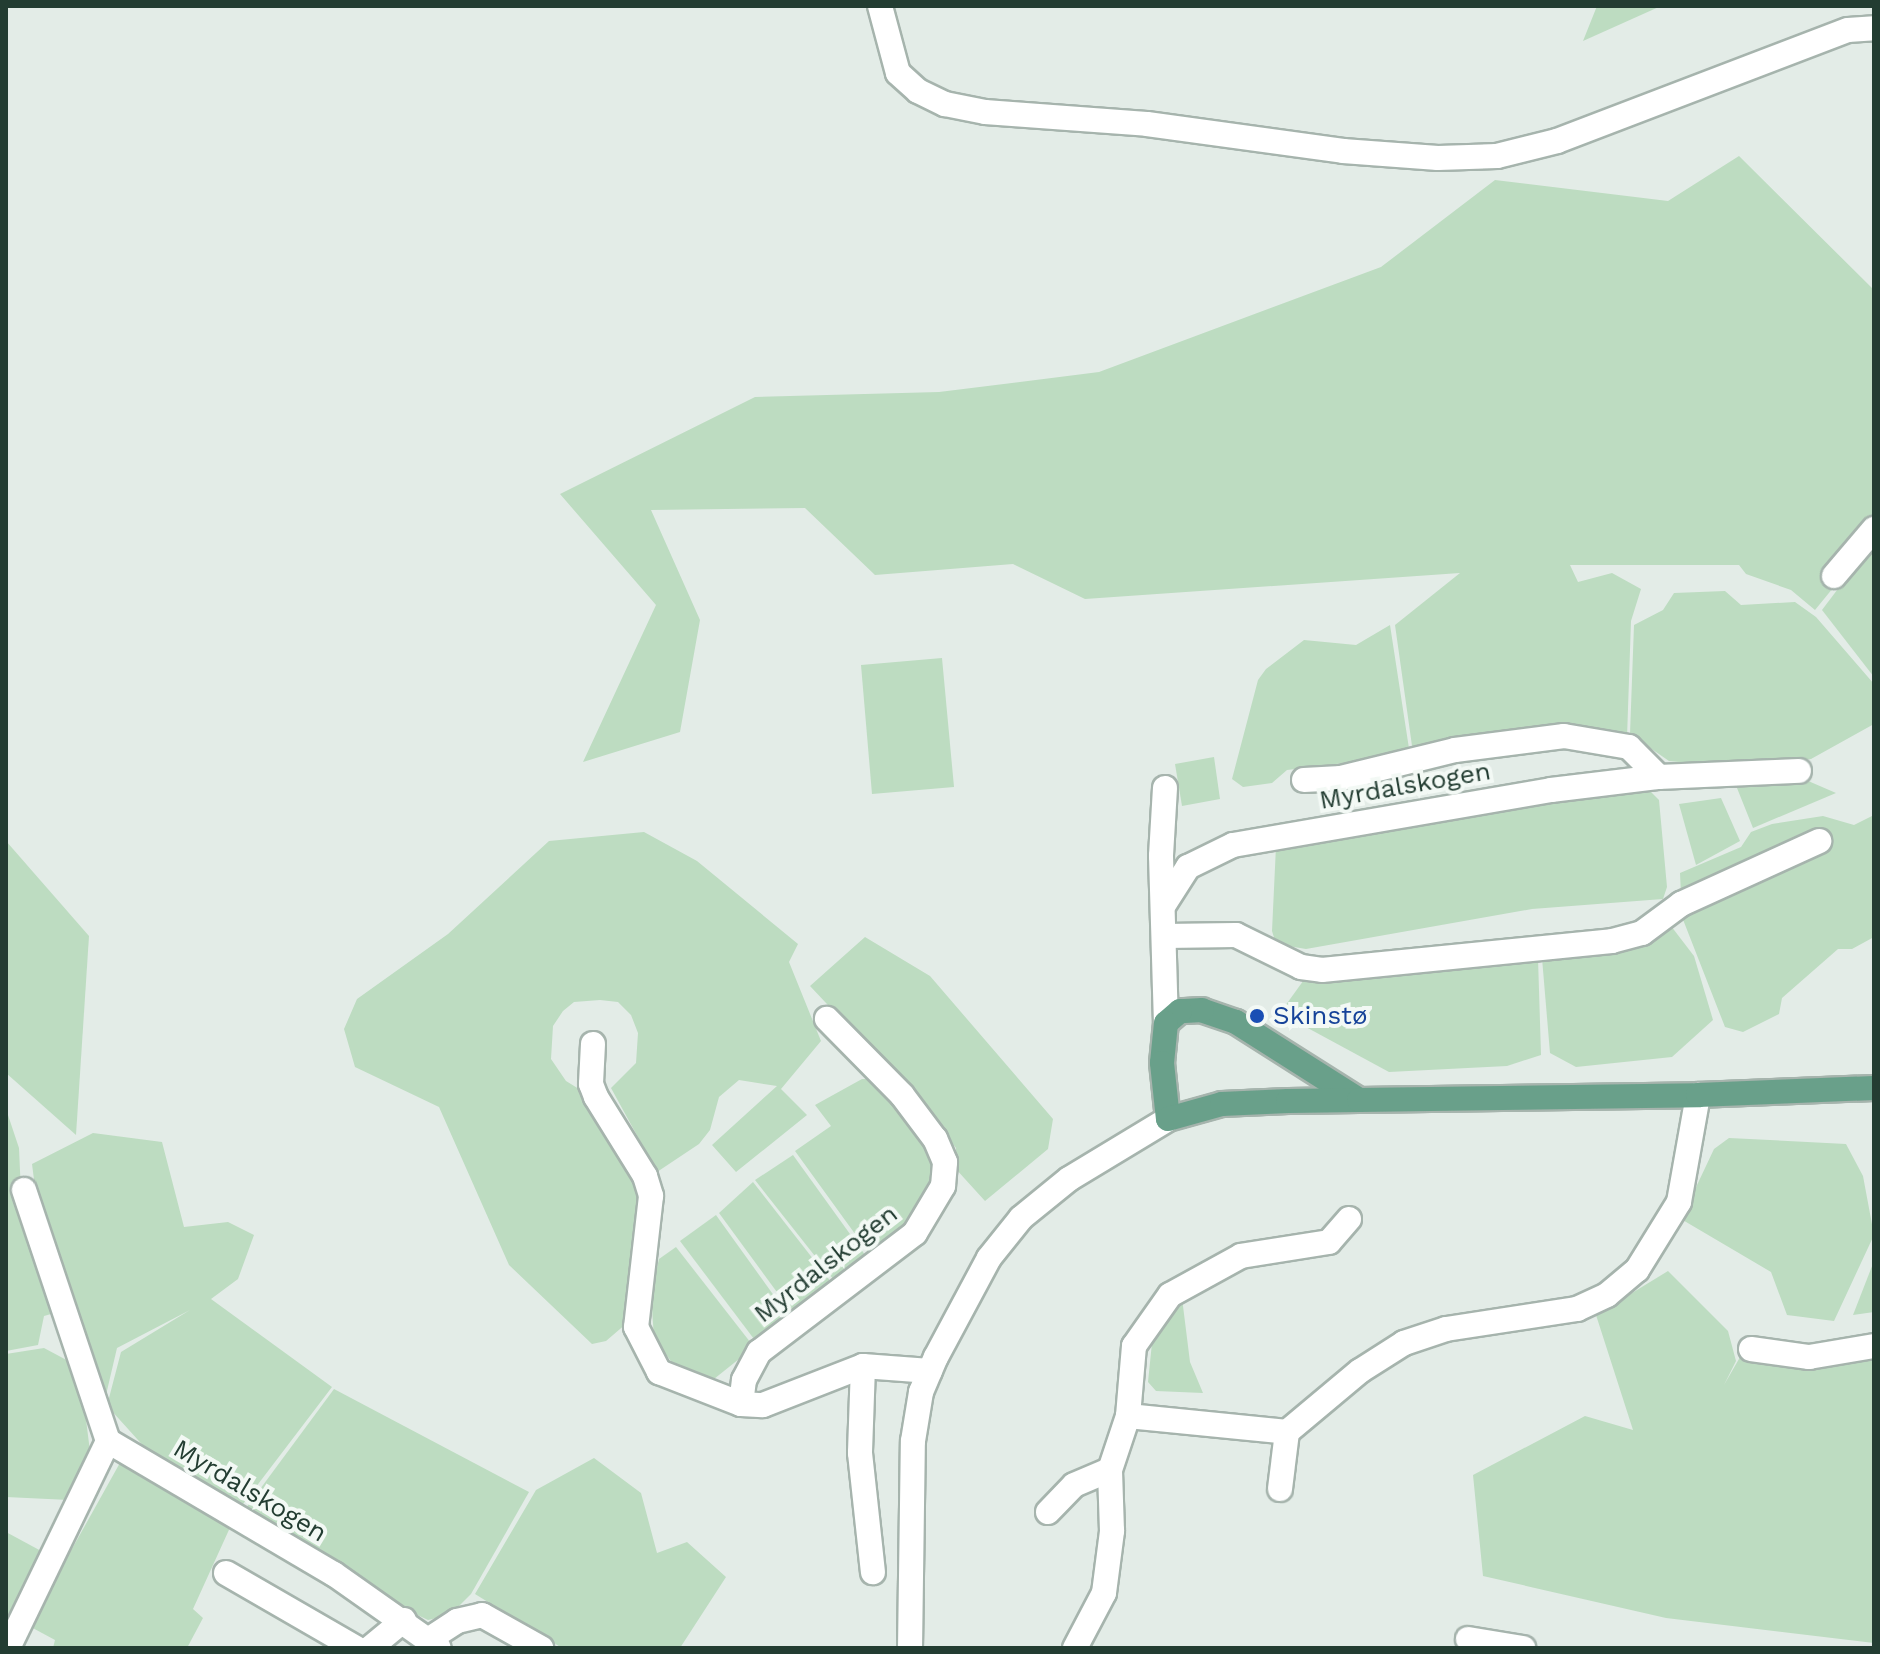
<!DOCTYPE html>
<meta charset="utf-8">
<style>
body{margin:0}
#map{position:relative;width:1880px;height:1654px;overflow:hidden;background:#e3ece7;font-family:"Work Sans",sans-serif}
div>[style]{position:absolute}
.green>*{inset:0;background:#bddcc1}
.roads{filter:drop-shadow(2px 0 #a6b4ad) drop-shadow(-2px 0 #a6b4ad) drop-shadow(0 2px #a6b4ad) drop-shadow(0 -2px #a6b4ad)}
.minor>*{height:24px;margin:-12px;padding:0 12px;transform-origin:12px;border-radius:12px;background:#fff}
.major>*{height:24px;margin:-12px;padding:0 12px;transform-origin:12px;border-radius:12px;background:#69a08a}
.dots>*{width:22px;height:22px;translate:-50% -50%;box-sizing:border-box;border:4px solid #f3f9f5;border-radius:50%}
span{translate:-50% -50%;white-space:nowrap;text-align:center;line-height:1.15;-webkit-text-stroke:8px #f3f9f5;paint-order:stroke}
.street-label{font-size:26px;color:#233d32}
.transit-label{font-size:26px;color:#164399}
.left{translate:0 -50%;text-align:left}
.frame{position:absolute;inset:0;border:8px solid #233d32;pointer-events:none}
</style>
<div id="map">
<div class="green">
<i style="clip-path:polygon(1597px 6px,1661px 6px,1583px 41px)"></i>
<i style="clip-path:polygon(1739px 156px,1874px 290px,1874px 518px,1824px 581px,1833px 588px,1815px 610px,1791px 590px,1746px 574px,1739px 565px,1570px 565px,1578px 582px,1612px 573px,1641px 589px,1631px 621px,1627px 738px,1413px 753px,1395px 625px,1460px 573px,1085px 599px,1013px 564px,875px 575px,805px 508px,651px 510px,700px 620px,680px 732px,583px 762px,656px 605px,560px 494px,755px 397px,939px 392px,1099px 372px,1381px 267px,1495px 180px,1668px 201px)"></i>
<i style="clip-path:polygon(1874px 541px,1874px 677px,1822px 610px)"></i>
<i style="clip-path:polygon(1725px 591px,1741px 605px,1795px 602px,1816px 617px,1874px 684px,1874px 724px,1811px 759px,1740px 768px,1669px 761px,1630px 734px,1634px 625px,1663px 610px,1674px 593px)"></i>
<i style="clip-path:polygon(1390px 625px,1410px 755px,1287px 770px,1272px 783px,1243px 787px,1232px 779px,1258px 680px,1266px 669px,1304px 640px,1356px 645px)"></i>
<i style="clip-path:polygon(942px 658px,954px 787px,872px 794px,861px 665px)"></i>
<i style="clip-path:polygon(1214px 757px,1220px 799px,1182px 806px,1175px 764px)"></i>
<i style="clip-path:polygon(1799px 777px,1836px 793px,1753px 828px,1735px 783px)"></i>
<i style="clip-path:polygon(1632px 790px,1651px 792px,1659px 800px,1667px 887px,1663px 899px,1532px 909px,1306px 949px,1276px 944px,1272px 931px,1276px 846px)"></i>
<i style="clip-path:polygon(1721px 798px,1740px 841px,1696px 865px,1679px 804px)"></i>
<i style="clip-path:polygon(1874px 815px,1874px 937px,1852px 949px,1838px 949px,1782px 998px,1779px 1014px,1743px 1032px,1725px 1027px,1682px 917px,1680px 873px,1741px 847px,1751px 832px,1772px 824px,1823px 816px,1854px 825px)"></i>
<i style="clip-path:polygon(644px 832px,697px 861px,798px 944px,789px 962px,821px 1041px,781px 1089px,807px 1115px,736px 1172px,712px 1145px,777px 1086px,739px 1080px,719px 1097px,710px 1130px,699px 1144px,657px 1172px,611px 1088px,636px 1063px,638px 1033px,631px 1015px,618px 1002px,600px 1000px,574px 1002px,563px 1011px,553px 1026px,551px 1059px,566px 1081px,579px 1089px,634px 1179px,639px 1198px,627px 1323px,606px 1341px,592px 1344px,509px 1265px,439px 1107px,355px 1067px,344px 1029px,357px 999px,448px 934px,549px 841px)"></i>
<i style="clip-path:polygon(6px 841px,89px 936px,76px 1135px,6px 1073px)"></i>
<i style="clip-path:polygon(1671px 926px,1694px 956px,1713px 1020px,1672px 1057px,1576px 1067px,1550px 1053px,1542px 958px)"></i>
<i style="clip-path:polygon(865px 937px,930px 976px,1053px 1119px,1048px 1149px,985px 1201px,955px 1168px,956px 1148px,923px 1106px,810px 986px)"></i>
<i style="clip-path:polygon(1538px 959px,1541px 1055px,1507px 1066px,1389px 1072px,1280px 1013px,1306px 977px)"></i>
<i style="clip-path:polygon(862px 1079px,877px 1079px,940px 1162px,929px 1195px,906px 1225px,871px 1256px,795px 1151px,831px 1126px,815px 1105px)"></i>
<i style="clip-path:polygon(6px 1109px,19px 1148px,21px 1193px,58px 1312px,44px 1316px,38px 1345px,6px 1351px)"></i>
<i style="clip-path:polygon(93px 1133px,162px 1142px,184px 1227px,228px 1222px,254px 1235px,238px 1279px,211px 1299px,332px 1387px,240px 1508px,147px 1450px,101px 1399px,109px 1398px,121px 1352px,190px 1310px,117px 1348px,106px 1395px,98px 1398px,37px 1203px,32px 1164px)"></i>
<i style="clip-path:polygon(1729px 1138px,1846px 1144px,1863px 1176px,1874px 1235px,1834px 1321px,1787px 1315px,1771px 1272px,1681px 1219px,1714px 1149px)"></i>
<i style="clip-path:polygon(793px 1155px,868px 1259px,837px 1284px,755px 1180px)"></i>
<i style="clip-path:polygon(753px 1182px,835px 1287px,793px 1314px,719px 1213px)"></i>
<i style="clip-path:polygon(716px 1215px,790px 1318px,757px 1343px,680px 1241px)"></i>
<i style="clip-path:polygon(676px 1247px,754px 1347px,709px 1383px,681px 1375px,654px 1338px,651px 1294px,659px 1259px)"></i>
<i style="clip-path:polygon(1874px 1261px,1874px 1312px,1853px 1315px)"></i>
<i style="clip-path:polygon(1668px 1271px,1728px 1331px,1736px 1361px,1724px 1385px,1743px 1352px,1810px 1369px,1874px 1355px,1874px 1643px,1666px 1618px,1483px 1576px,1473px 1475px,1585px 1416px,1633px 1430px,1596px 1315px)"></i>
<i style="clip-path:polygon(1182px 1298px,1190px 1362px,1203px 1393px,1156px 1391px,1148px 1382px,1153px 1333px)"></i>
<i style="clip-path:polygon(44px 1348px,74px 1364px,85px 1411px,91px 1460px,69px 1500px,6px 1497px,6px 1354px)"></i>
<i style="clip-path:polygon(334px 1389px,529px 1492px,471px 1594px,450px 1615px,428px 1620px,409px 1611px,243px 1512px)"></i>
<i style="clip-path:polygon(594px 1458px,641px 1493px,657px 1553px,687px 1542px,726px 1577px,680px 1648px,562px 1648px,475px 1594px,536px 1490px)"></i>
<i style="clip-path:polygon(121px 1461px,233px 1521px,193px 1609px,203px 1618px,187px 1648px,53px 1648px,55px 1640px,29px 1626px)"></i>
<i style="clip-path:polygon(6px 1532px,43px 1552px,6px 1625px)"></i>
</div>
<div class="roads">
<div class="minor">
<i style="left:880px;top:6px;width:69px;rotate:75deg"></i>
<i style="left:898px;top:73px;width:27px;rotate:42deg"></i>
<i style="left:918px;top:91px;width:30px;rotate:26deg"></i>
<i style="left:945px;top:104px;width:41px;rotate:11.3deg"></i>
<i style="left:985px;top:112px;width:162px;rotate:4.2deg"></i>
<i style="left:1147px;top:124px;width:198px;rotate:7.8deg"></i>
<i style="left:1343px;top:151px;width:95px;rotate:4.2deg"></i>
<i style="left:1438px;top:158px;width:59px;rotate:-1.9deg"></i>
<i style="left:1497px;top:156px;width:62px;rotate:-14deg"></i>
<i style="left:1557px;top:141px;width:311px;rotate:-20.9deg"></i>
<i style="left:1848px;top:30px;width:26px;rotate:-4deg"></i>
<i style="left:1834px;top:576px;width:62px;rotate:-49.6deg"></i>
<i style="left:1304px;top:780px;width:37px;rotate:-3deg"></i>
<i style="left:1341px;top:778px;width:117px;rotate:-13.8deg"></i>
<i style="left:1455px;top:750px;width:110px;rotate:-7.3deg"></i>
<i style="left:1564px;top:736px;width:66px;rotate:9.6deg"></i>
<i style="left:1629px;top:747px;width:42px;rotate:45deg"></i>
<i style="left:1165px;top:788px;width:68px;rotate:93.4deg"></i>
<i style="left:1161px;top:856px;width:167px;rotate:88.3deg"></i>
<i style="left:1165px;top:903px;width:43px;rotate:-57.4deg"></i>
<i style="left:1188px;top:867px;width:50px;rotate:-26.1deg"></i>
<i style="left:1233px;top:845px;width:323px;rotate:-9.8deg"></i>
<i style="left:1551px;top:790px;width:109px;rotate:-6.9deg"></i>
<i style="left:1659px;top:777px;width:140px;rotate:-2.5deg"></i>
<i style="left:1165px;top:936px;width:71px;rotate:-0.8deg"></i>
<i style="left:1236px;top:935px;width:72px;rotate:26.2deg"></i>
<i style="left:1301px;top:967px;width:21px;rotate:8deg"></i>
<i style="left:1322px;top:970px;width:291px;rotate:-5.7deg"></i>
<i style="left:1612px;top:941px;width:31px;rotate:-15deg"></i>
<i style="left:1642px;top:933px;width:49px;rotate:-36.6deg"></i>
<i style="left:1681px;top:904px;width:152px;rotate:-24.5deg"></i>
<i style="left:593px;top:1044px;width:40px;rotate:92.9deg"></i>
<i style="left:591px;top:1084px;width:14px;rotate:69deg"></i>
<i style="left:596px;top:1097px;width:93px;rotate:58.2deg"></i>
<i style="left:645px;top:1176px;width:21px;rotate:73deg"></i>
<i style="left:651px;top:1196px;width:132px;rotate:96.5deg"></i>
<i style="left:636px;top:1327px;width:51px;rotate:62.9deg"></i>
<i style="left:659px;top:1372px;width:88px;rotate:21.3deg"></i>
<i style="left:741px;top:1404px;width:22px;rotate:3deg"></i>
<i style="left:763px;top:1405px;width:107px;rotate:-21.3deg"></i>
<i style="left:863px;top:1366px;width:67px;rotate:4.3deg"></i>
<i style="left:24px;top:1190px;width:265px;rotate:71.5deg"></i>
<i style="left:108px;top:1441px;width:262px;rotate:30.5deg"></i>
<i style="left:334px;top:1574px;width:128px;rotate:35.2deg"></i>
<i style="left:1349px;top:1219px;width:30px;rotate:131deg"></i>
<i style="left:1329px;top:1242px;width:89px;rotate:171deg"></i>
<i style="left:1241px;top:1256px;width:81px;rotate:151.2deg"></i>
<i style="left:1170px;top:1295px;width:62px;rotate:125.2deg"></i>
<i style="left:1134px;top:1346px;width:70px;rotate:94.9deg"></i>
<i style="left:1128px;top:1416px;width:160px;rotate:5.7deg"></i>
<i style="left:1287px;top:1432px;width:95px;rotate:-39.9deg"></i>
<i style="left:1360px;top:1371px;width:52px;rotate:-32.5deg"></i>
<i style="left:1404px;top:1343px;width:44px;rotate:-18.4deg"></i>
<i style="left:1446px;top:1329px;width:133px;rotate:-8.7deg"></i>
<i style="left:1577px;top:1309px;width:33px;rotate:-25deg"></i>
<i style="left:1607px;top:1295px;width:39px;rotate:-40deg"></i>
<i style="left:1637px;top:1270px;width:80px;rotate:-58.3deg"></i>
<i style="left:1679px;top:1202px;width:109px;rotate:-79.9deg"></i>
<i style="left:1751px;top:1349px;width:59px;rotate:7.9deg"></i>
<i style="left:1809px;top:1357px;width:66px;rotate:-9.6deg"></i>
<i style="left:863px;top:1366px;width:87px;rotate:92deg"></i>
<i style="left:860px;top:1453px;width:120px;rotate:83.8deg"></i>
<i style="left:741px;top:1404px;width:24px;rotate:-83deg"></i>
<i style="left:744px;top:1380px;width:32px;rotate:-62deg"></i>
<i style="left:759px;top:1352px;width:196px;rotate:-37.3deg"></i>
<i style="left:915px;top:1233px;width:55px;rotate:-59.2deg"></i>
<i style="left:943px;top:1186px;width:24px;rotate:-85deg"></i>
<i style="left:945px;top:1162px;width:25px;rotate:-113deg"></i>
<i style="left:935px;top:1139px;width:55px;rotate:-126.9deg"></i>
<i style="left:902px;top:1095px;width:107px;rotate:-134.6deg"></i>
<i style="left:1280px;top:1489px;width:57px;rotate:-83deg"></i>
<i style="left:1048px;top:1512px;width:37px;rotate:-46deg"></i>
<i style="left:1074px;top:1485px;width:39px;rotate:-23deg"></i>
<i style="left:226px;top:1573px;width:150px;rotate:30deg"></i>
<i style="left:431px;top:1638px;width:31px;rotate:-33deg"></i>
<i style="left:457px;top:1621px;width:26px;rotate:-13deg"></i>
<i style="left:482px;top:1615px;width:68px;rotate:29.2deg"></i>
<i style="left:1468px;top:1639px;width:56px;rotate:9.3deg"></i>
<i style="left:8px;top:1648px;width:230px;rotate:-64.2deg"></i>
<i style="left:370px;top:1648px;width:44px;rotate:-39.5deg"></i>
<i style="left:910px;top:1648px;width:207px;rotate:-89.2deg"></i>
<i style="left:913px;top:1441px;width:50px;rotate:-80.7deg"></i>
<i style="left:921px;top:1392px;width:38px;rotate:-67deg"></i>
<i style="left:936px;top:1357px;width:112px;rotate:-61.8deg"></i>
<i style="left:989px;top:1258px;width:51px;rotate:-51.3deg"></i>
<i style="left:1021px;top:1218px;width:62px;rotate:-39.1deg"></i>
<i style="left:1069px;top:1179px;width:116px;rotate:-31.2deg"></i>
<i style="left:1075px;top:1648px;width:62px;rotate:-62.2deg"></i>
<i style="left:1104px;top:1593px;width:63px;rotate:-82.6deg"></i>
<i style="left:1112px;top:1531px;width:61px;rotate:-91.9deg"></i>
<i style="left:1110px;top:1470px;width:57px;rotate:-71.6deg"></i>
</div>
<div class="major">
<i style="left:1359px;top:1100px;width:146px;rotate:-147.6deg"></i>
<i style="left:1236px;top:1022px;width:36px;rotate:-161deg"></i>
<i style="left:1202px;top:1010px;width:22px;rotate:177deg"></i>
<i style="left:1180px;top:1011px;width:18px;rotate:139deg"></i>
<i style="left:1166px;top:1023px;width:40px;rotate:95.7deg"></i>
<i style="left:1162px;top:1063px;width:56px;rotate:83.9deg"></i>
<i style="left:1168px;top:1119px;width:56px;rotate:-15.5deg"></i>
<i style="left:1222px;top:1104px;width:66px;rotate:-2.6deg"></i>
<i style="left:1288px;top:1101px;width:71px;rotate:-0.8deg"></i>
<i style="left:1359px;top:1100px;width:339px;rotate:-0.8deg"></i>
<i style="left:1698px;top:1095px;width:176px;rotate:-2.3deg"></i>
</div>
</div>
<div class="dots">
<i style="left:1257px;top:1016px;background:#1a4fb4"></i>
</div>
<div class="street-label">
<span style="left:1405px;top:786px;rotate:-10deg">Myrdalskogen</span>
<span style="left:826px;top:1264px;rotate:-38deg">Myrdalskogen</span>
<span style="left:250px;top:1491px;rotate:31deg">Myrdalskogen</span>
</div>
<div class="transit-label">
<span class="left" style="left:1273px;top:1016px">Skinstø</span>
</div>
<div class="frame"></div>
</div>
